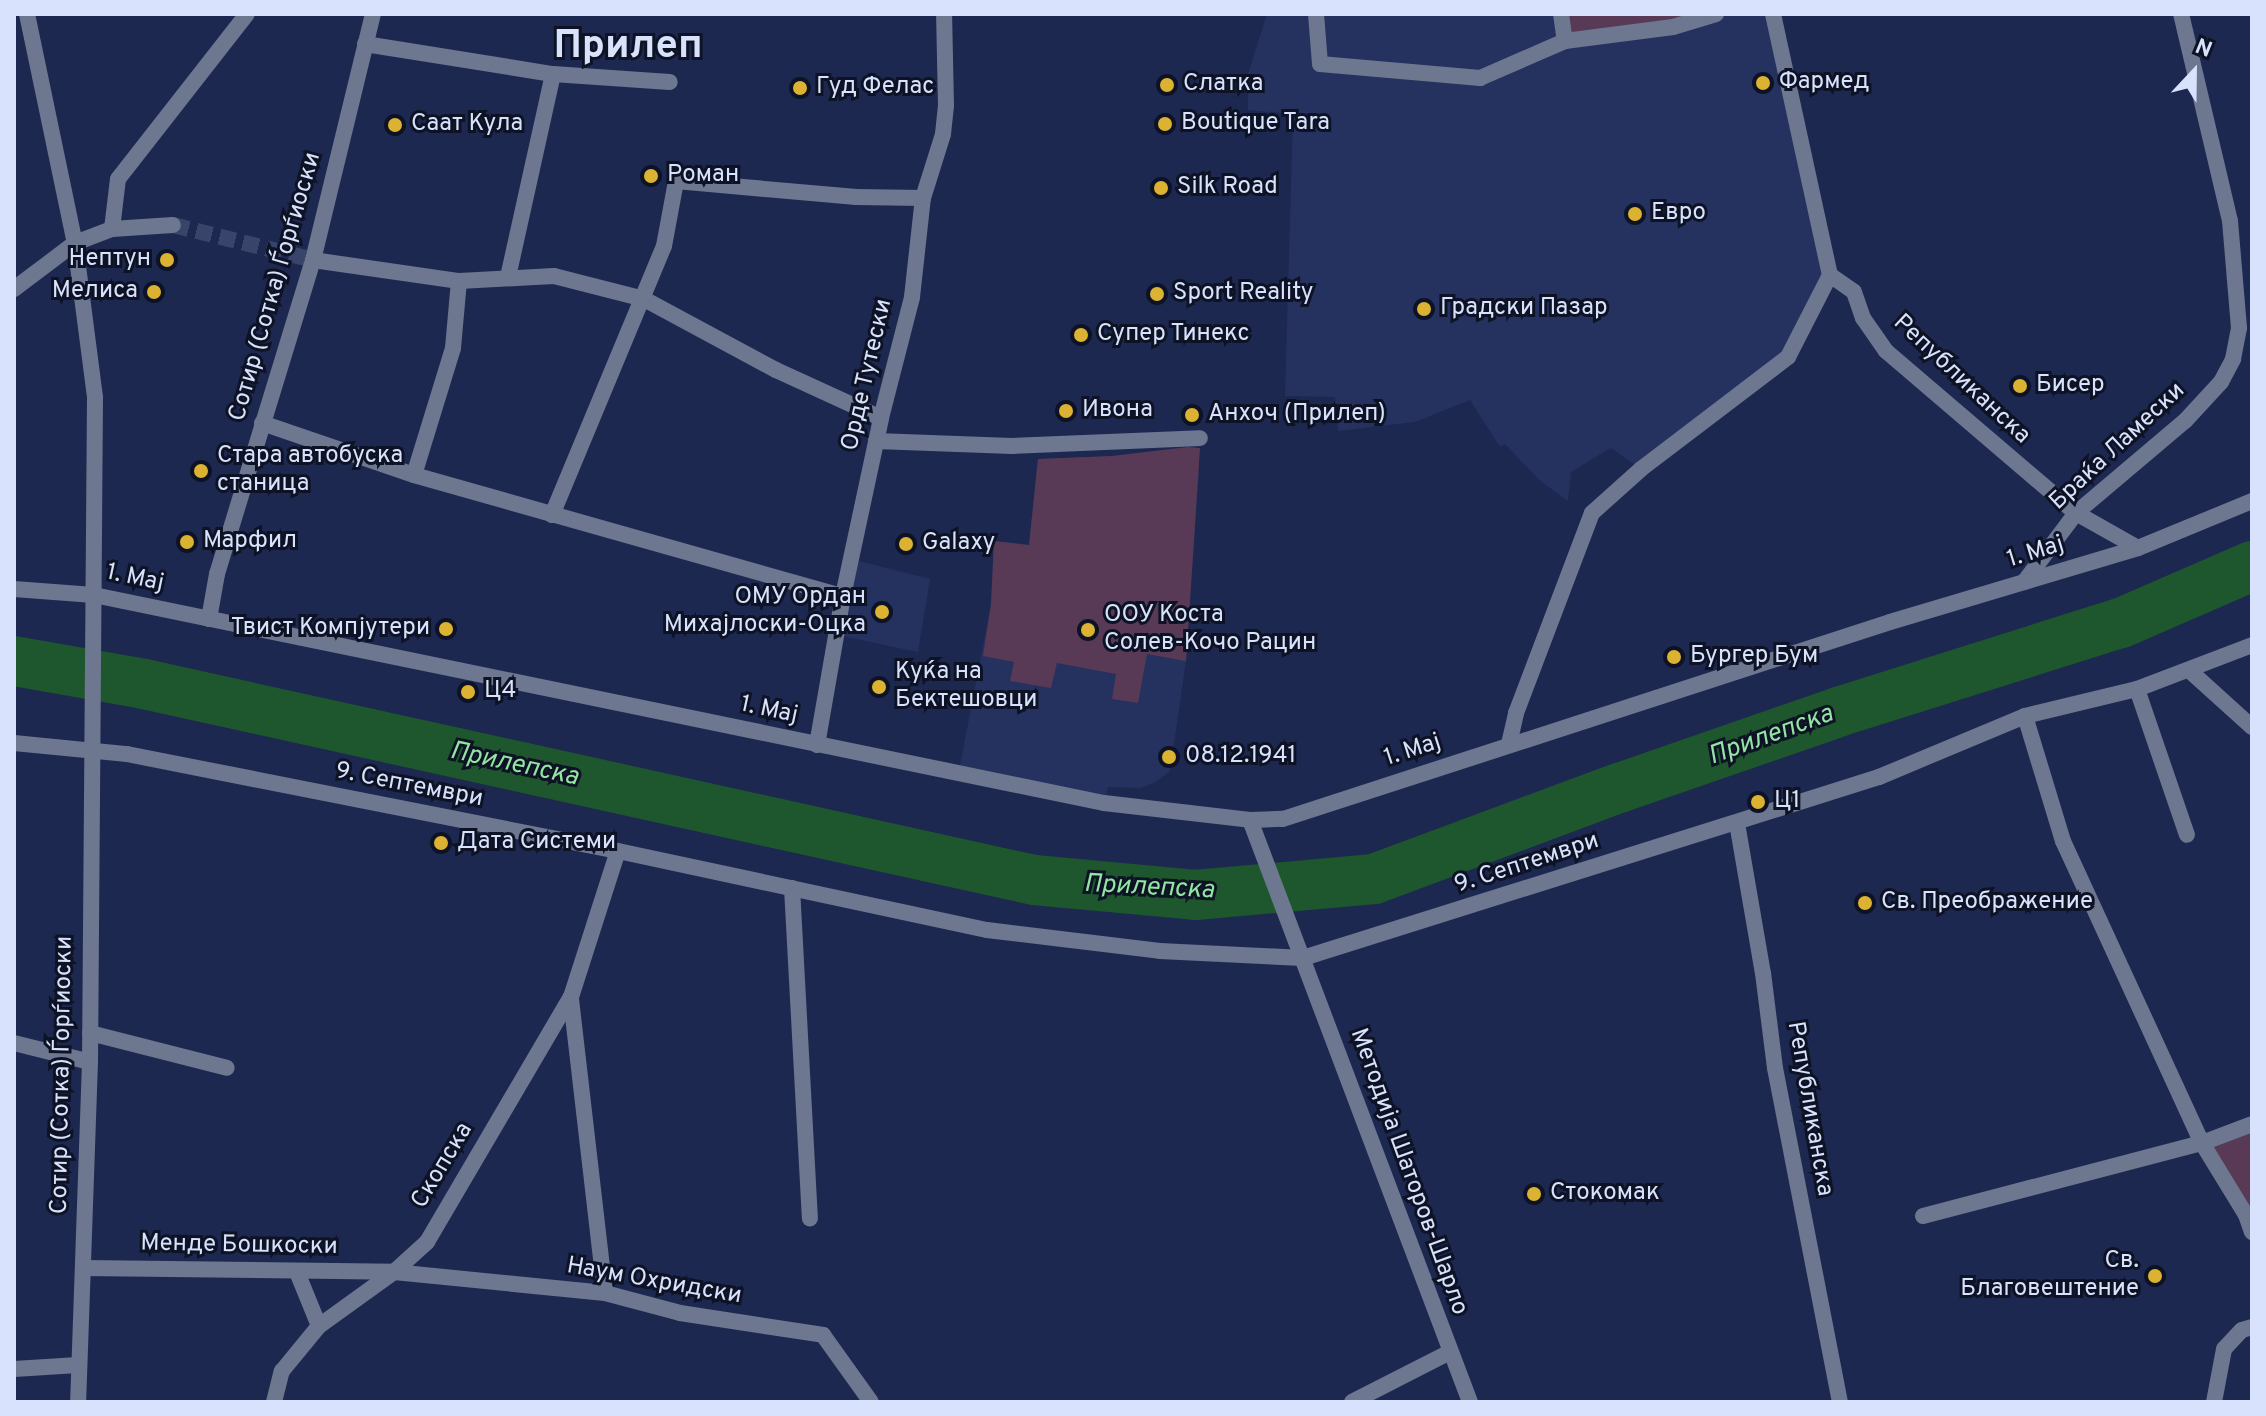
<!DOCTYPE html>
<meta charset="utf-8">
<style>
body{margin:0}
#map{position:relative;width:2266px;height:1416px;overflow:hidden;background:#1d2850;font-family:Overpass,sans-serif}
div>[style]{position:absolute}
.built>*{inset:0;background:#25315e}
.green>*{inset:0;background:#593a56}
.river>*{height:50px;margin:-25px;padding:0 25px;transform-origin:25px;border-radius:25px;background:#1e572d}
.minor-tunnel>*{height:16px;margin-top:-8px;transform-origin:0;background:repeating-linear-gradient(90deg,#39446a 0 16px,transparent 0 24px)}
.pedestrian>*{height:16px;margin:-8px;padding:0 8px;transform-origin:8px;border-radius:8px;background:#6d7790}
.minor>*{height:16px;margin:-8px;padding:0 8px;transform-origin:8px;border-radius:8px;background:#6d7790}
.tertiary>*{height:16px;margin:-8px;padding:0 8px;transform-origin:8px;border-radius:8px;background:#6d7790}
.dots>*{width:22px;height:22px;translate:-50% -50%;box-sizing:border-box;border:4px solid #0d1324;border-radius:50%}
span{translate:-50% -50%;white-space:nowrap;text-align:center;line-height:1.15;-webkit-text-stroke:6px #0d1324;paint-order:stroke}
.poi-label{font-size:24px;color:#d8e2fc}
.left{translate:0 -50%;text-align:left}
.right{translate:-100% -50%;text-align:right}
.street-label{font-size:24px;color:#d8e2fc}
.water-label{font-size:26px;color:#94e5a4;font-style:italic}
.town-label{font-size:40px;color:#d8e2fc;font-weight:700}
.frame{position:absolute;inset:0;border:16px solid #d8e2fc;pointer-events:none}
.north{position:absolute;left:2154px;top:32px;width:80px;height:80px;-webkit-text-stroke:6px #0d1324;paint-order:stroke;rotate:22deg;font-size:22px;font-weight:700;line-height:32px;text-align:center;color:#d8e2fc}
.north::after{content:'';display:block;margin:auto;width:28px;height:36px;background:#d8e2fc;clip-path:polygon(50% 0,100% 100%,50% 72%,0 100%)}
</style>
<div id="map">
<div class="built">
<i style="clip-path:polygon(1267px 14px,1773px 14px,1830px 275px,1788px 357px,1641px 469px,1611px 448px,1571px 472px,1568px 501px,1539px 480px,1505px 444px,1500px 447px,1470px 400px,1415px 422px,1338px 431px,1335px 397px,1285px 396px,1293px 114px,1248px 110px,1248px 74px)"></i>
<i style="clip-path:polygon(1188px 447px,1187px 470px,1199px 471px,1186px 661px,1170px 771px,1156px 782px,1140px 788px,1108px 787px,1104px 803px,958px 776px,991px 604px,994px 541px,1029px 545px,1038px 459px,1112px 456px)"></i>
<i style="clip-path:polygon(851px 559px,930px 579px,918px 652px,837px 635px)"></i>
</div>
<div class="green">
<i style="clip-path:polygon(1561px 14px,1716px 14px,1565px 41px)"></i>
<i style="clip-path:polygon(1188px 447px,1200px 448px,1186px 661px,1147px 654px,1138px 703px,1112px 699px,1116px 674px,1057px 663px,1051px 688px,1010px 681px,1014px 662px,983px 656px,991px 604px,994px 541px,1029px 545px,1038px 459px,1112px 456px)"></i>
<i style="clip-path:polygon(2252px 1124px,2252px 1213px,2202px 1143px)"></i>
</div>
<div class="river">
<i style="left:14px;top:661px;width:132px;rotate:10deg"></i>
<i style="left:144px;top:684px;width:911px;rotate:12.42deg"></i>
<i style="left:1034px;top:880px;width:162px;rotate:5.3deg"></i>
<i style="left:1195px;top:895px;width:180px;rotate:-5.1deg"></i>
<i style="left:1374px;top:879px;width:265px;rotate:-20.4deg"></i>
<i style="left:1622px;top:787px;width:229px;rotate:-19.1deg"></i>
<i style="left:1838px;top:712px;width:297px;rotate:-17.5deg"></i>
<i style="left:2121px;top:623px;width:143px;rotate:-23.5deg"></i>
</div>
<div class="minor-tunnel">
<i style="left:173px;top:225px;width:144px;rotate:14deg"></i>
</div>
<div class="pedestrian">
<i style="left:1316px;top:14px;width:50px;rotate:85.4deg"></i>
<i style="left:1320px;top:64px;width:161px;rotate:5deg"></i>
<i style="left:1480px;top:78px;width:93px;rotate:-23.5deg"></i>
<i style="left:1565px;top:41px;width:109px;rotate:-7.4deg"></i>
<i style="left:1673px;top:27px;width:45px;rotate:-16.8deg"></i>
<i style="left:1561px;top:14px;width:27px;rotate:82deg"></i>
<i style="left:1773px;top:14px;width:267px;rotate:77.7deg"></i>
<i style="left:112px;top:229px;width:50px;rotate:-83.2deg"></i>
<i style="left:118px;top:179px;width:209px;rotate:-52deg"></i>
</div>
<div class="minor">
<i style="left:365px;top:44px;width:190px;rotate:9.1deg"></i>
<i style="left:553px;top:74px;width:117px;rotate:3.9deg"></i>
<i style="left:313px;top:260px;width:148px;rotate:8.2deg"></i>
<i style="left:459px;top:281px;width:95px;rotate:-3deg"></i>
<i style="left:554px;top:276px;width:93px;rotate:14.3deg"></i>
<i style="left:644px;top:299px;width:150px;rotate:28.3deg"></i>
<i style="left:776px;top:370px;width:115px;rotate:24.6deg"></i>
<i style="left:508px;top:277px;width:208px;rotate:-77.5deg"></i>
<i style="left:14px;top:289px;width:76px;rotate:-37deg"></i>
<i style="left:75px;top:243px;width:40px;rotate:-21deg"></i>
<i style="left:112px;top:229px;width:61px;rotate:-3.8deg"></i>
<i style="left:262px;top:423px;width:161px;rotate:18.9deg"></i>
<i style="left:414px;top:475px;width:446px;rotate:15.8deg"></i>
<i style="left:876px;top:441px;width:136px;rotate:2.1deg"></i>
<i style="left:1012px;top:446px;width:188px;rotate:-2.4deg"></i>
<i style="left:414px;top:475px;width:133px;rotate:-72.9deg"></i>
<i style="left:453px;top:348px;width:67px;rotate:-84.9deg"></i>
<i style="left:552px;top:515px;width:291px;rotate:-67.4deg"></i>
<i style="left:664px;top:246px;width:66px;rotate:-79.5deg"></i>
<i style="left:676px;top:181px;width:181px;rotate:5.1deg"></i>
<i style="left:856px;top:197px;width:67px;rotate:0.9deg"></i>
<i style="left:2024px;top:582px;width:86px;rotate:-53deg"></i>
<i style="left:2076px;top:513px;width:143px;rotate:-40.2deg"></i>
<i style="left:2185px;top:421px;width:53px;rotate:-47.3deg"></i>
<i style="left:2221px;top:382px;width:26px;rotate:-62deg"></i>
<i style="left:2233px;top:359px;width:32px;rotate:-79deg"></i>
<i style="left:2239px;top:328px;width:107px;rotate:-94.8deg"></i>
<i style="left:2230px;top:221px;width:213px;rotate:-103.3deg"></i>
<i style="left:209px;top:619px;width:46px;rotate:-79.9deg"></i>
<i style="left:217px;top:574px;width:328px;rotate:-73deg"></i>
<i style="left:313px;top:260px;width:253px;rotate:-76.3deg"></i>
<i style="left:2190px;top:671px;width:84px;rotate:42.1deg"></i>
<i style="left:2137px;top:689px;width:154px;rotate:71.1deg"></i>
<i style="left:2025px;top:716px;width:131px;rotate:73.1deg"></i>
<i style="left:2063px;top:841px;width:332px;rotate:65.3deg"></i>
<i style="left:2202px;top:1143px;width:84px;rotate:58.6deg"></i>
<i style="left:2246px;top:1215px;width:18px;rotate:71deg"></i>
<i style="left:1509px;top:744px;width:32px;rotate:-77deg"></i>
<i style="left:1516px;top:713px;width:214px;rotate:-69.2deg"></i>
<i style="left:1592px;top:513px;width:66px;rotate:-41.9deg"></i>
<i style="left:1641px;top:469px;width:185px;rotate:-37.3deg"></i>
<i style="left:1788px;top:357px;width:92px;rotate:-62.9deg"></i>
<i style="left:1830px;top:275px;width:29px;rotate:35deg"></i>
<i style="left:1854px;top:292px;width:28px;rotate:71deg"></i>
<i style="left:1863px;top:318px;width:40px;rotate:55.1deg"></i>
<i style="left:1886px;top:351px;width:250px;rotate:40.5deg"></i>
<i style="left:2076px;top:513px;width:71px;rotate:29.4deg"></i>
<i style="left:817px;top:745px;width:151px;rotate:-80.1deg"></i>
<i style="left:843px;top:596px;width:182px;rotate:-77.9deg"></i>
<i style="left:881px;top:418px;width:125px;rotate:-75.6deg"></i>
<i style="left:912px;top:297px;width:100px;rotate:-83.7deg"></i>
<i style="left:923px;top:198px;width:67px;rotate:-72.6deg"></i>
<i style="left:943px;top:134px;width:28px;rotate:-84deg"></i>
<i style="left:946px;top:106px;width:92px;rotate:-91.2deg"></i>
<i style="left:1250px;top:820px;width:622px;rotate:69.29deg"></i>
<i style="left:1737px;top:823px;width:152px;rotate:80.2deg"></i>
<i style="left:1763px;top:973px;width:96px;rotate:82.8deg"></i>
<i style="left:1775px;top:1068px;width:340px;rotate:79deg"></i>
<i style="left:792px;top:888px;width:331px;rotate:86.9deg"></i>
<i style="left:90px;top:1033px;width:141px;rotate:14.3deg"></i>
<i style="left:14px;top:1043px;width:78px;rotate:14deg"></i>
<i style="left:1923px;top:1216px;width:288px;rotate:-14.7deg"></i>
<i style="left:2202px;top:1143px;width:53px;rotate:-20.8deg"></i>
<i style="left:83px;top:1268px;width:311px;rotate:0.7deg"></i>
<i style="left:394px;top:1272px;width:212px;rotate:5.7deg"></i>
<i style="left:605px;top:1293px;width:78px;rotate:14.9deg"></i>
<i style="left:680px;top:1313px;width:145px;rotate:8.7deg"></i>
<i style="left:823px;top:1335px;width:82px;rotate:54.4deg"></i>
<i style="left:297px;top:1272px;width:58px;rotate:67.8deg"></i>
<i style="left:605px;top:1293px;width:298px;rotate:-96.6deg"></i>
<i style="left:571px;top:997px;width:153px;rotate:-72.2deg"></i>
<i style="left:14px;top:1369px;width:64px;rotate:-3.6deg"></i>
<i style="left:274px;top:1402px;width:32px;rotate:-76deg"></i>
<i style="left:282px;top:1371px;width:58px;rotate:-50.6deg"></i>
<i style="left:319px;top:1326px;width:92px;rotate:-35.8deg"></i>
<i style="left:394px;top:1272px;width:45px;rotate:-42.3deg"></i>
<i style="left:427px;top:1242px;width:284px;rotate:-59.6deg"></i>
<i style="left:1352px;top:1402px;width:108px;rotate:-27deg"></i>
<i style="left:2214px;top:1402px;width:54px;rotate:-79.3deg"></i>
<i style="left:2224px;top:1349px;width:26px;rotate:-47deg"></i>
<i style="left:2242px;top:1330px;width:10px;rotate:-17deg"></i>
</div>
<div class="tertiary">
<i style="left:27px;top:14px;width:234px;rotate:78.2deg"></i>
<i style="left:75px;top:243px;width:155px;rotate:82.6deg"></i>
<i style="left:95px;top:397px;width:665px;rotate:90.43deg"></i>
<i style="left:90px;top:1062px;width:340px;rotate:92deg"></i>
<i style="left:14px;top:589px;width:80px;rotate:4.3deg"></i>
<i style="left:94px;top:595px;width:1031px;rotate:11.64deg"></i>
<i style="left:1104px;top:803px;width:147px;rotate:6.6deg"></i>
<i style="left:1250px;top:820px;width:33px;rotate:-2deg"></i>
<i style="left:1283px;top:819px;width:638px;rotate:-17.98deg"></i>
<i style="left:1890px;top:622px;width:259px;rotate:-16.6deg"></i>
<i style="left:2138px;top:548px;width:123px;rotate:-22.4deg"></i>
<i style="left:14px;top:743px;width:114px;rotate:5.6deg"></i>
<i style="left:127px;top:754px;width:500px;rotate:11.18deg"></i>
<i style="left:618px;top:851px;width:377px;rotate:12.1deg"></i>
<i style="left:987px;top:930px;width:174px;rotate:6.9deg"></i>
<i style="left:1160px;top:951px;width:143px;rotate:2.8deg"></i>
<i style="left:1303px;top:958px;width:604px;rotate:-17.44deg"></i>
<i style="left:1879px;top:777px;width:158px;rotate:-22.7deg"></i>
<i style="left:2025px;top:716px;width:115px;rotate:-13.6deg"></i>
<i style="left:2137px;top:689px;width:123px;rotate:-20.9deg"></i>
</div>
<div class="dots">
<i style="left:1763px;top:83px;background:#dcb233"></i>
<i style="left:1167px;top:85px;background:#dcb233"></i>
<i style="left:800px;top:88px;background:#dcb233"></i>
<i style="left:1165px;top:124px;background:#dcb233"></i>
<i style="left:395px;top:125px;background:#dcb233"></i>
<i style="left:651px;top:176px;background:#dcb233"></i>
<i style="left:1161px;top:188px;background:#dcb233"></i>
<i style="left:1635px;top:214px;background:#dcb233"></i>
<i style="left:167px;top:260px;background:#dcb233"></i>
<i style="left:154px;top:292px;background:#dcb233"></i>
<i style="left:1157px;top:294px;background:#dcb233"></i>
<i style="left:1424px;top:309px;background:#dcb233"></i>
<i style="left:1081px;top:335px;background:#dcb233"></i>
<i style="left:2020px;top:386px;background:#dcb233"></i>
<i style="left:1066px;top:411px;background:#dcb233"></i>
<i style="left:1192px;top:415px;background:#dcb233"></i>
<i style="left:201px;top:471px;background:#dcb233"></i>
<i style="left:187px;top:542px;background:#dcb233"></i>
<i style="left:906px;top:544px;background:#dcb233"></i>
<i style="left:882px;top:612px;background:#dcb233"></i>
<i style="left:446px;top:629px;background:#dcb233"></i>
<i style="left:1088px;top:630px;background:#dcb233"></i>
<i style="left:1674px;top:657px;background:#dcb233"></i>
<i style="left:879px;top:687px;background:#dcb233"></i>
<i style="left:468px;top:692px;background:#dcb233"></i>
<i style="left:1169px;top:757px;background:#dcb233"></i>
<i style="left:1758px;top:802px;background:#dcb233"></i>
<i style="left:441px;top:843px;background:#dcb233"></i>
<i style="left:1865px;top:903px;background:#dcb233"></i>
<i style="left:1534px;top:1194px;background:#dcb233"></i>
<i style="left:2155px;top:1276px;background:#dcb233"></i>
</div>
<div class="poi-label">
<span class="left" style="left:1779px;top:83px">Фармед</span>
<span class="left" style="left:1183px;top:85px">Слатка</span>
<span class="left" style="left:816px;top:88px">Гуд Фелас</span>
<span class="left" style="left:1181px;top:124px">Boutique Tara</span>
<span class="left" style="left:411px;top:125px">Саат Кула</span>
<span class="left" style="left:667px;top:176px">Роман</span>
<span class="left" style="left:1177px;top:188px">Silk Road</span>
<span class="left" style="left:1651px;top:214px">Евро</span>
<span class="right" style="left:151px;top:260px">Нептун</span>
<span class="right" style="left:138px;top:292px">Мелиса</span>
<span class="left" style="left:1173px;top:294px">Sport Reality</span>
<span class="left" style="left:1440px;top:309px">Градски Пазар</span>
<span class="left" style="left:1097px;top:335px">Супер Тинекс</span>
<span class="left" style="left:2036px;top:386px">Бисер</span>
<span class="left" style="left:1082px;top:411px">Ивона</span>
<span class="left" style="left:1208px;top:415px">Анхоч (Прилеп)</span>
<span class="left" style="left:217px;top:471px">Стара автобуска<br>станица</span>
<span class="left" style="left:203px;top:542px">Марфил</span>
<span class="left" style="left:922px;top:544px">Galaxy</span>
<span class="right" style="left:866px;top:612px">ОМУ Ордан<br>Михајлоски-Оцка</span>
<span class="left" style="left:1104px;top:630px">ООУ Коста<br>Солев-Кочо Рацин</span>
<span class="right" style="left:430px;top:629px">Твист Компјутери</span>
<span class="left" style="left:1690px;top:657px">Бургер Бум</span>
<span class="left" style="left:895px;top:687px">Куќа на<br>Бектешовци</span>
<span class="left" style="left:484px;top:692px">Ц4</span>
<span class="left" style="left:1185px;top:757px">08.12.1941</span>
<span class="left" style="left:1774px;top:802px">Ц1</span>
<span class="left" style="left:457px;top:843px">Дата Системи</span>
<span class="left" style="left:1881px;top:903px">Св. Преображение</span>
<span class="left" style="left:1550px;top:1194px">Стокомак</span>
<span class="right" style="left:2139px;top:1276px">Св.<br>Благовештение</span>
</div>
<div class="street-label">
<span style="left:276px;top:287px;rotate:-74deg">Сотир (Сотка) Ѓорѓиоски</span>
<span style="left:868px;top:375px;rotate:-77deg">Орде Тутески</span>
<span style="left:1961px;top:380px;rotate:43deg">Републиканска</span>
<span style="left:2118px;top:447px;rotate:-43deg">Браќа Ламески</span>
<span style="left:2036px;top:553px;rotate:-17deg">1. Мај</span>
<span style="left:135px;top:579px;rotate:12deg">1. Мај</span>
<span style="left:769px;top:711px;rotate:12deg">1. Мај</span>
<span style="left:1413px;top:751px;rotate:-18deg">1. Мај</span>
<span style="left:409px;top:786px;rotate:11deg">9. Септември</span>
<span style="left:1527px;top:864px;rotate:-18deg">9. Септември</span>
<span style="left:63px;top:1075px;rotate:-89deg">Сотир (Сотка) Ѓорѓиоски</span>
<span style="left:1809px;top:1109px;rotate:80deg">Републиканска</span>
<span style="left:443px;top:1166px;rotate:-59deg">Скопска</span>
<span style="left:1408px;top:1172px;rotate:70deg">Методија Шаторов-Шарло</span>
<span style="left:239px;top:1246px;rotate:1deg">Менде Бошкоски</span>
<span style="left:654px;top:1282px;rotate:10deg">Наум Охридски</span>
</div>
<div class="water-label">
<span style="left:1771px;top:736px;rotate:-20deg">Прилепска</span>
<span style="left:514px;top:765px;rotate:12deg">Прилепска</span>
<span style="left:1149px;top:888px;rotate:3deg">Прилепска</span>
</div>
<div class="town-label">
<span style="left:628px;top:47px">Прилеп</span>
</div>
<div class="frame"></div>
<div class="north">N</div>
</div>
